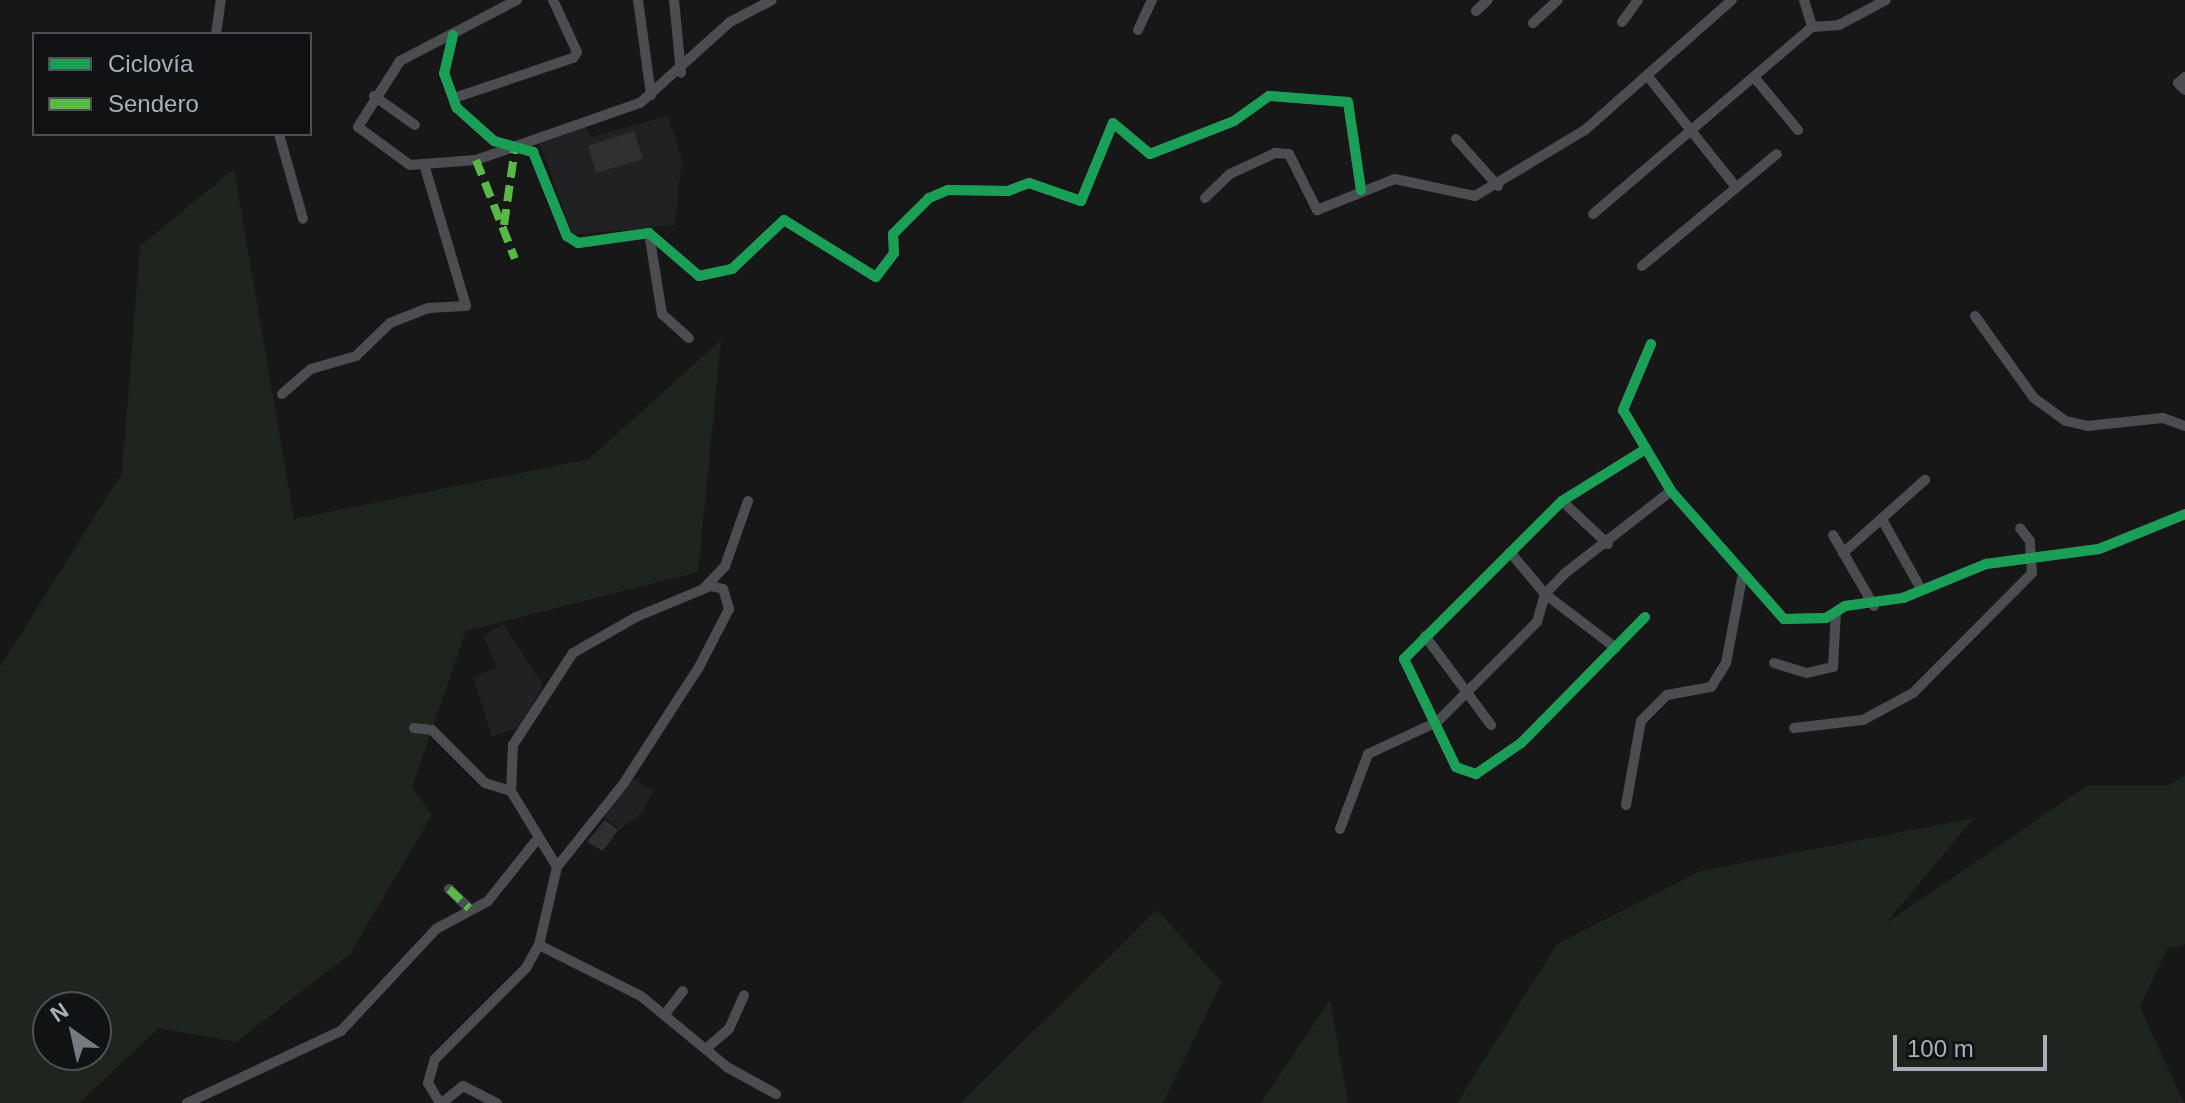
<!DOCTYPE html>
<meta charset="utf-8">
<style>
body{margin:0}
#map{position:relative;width:2185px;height:1103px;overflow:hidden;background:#171718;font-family:Helvetica,sans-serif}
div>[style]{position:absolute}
.built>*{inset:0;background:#212124}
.green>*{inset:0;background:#1d251e}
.building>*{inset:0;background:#303032}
.street>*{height:10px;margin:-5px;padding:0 5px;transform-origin:5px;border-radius:5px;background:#4b4d51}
.quiet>*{height:8px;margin-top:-4px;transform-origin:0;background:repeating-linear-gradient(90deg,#58b947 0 16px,transparent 0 24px)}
.cycleway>*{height:10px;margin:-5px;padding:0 5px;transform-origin:5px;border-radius:5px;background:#1a9f57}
span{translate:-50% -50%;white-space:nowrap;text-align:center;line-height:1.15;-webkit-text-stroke:7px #111214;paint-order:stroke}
.legend{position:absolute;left:32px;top:32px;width:280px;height:104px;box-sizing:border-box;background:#111214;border:2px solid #4d5156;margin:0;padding:10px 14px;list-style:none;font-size:24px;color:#a8afb9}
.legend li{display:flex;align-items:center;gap:16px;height:40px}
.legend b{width:40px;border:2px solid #4d5156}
.north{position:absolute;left:32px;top:991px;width:80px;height:80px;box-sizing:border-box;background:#111214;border:2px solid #4d5156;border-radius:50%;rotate:326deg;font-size:22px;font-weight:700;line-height:32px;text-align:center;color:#a8afb9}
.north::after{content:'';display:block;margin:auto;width:28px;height:36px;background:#757a81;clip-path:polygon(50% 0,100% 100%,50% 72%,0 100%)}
.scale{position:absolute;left:1893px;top:1035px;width:154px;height:36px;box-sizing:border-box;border:4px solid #a8afb9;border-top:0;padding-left:10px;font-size:24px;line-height:28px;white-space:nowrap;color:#a8afb9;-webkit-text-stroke:6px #111214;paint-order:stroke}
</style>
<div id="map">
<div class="built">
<i style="clip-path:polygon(668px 116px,682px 158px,675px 225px,573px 235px,540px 144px,585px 127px,591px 137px)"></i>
<i style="clip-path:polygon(503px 624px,543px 685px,520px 727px,492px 737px,473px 677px,497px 667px,483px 636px)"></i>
<i style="clip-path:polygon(633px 778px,653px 791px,642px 813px,620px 829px,602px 815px)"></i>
</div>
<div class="green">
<i style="clip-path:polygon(evenodd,234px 169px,294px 519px,589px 459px,721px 340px,698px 572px,466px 631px,412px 787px,432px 815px,350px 954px,236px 1042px,159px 1028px,79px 1103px,0 1103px,0 667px,122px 473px,140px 246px,234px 169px,48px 1007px,96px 1007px,96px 1055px,48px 1055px,48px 1007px)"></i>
<i style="clip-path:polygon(2185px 775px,2185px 944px,2167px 949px,2140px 1007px,2184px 1103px,1457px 1103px,1557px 944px,1700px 871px,1974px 818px,1886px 923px,2088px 785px,2169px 785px)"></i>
<i style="clip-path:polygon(1157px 910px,1222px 982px,1163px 1103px,960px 1103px)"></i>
<i style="clip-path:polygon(1330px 1000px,1348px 1103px,1261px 1103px)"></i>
</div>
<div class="building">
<i style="clip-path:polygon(634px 131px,643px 159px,596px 173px,588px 146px)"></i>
<i style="clip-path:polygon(605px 820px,618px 830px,603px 851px,587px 842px)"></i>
</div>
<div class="street">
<i style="left:517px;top:0;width:132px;rotate:152.5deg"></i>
<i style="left:400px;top:61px;width:78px;rotate:122.5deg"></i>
<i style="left:358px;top:127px;width:64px;rotate:36.2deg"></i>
<i style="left:410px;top:165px;width:66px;rotate:-4.3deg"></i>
<i style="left:476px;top:160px;width:174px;rotate:-19.2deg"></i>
<i style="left:640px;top:103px;width:121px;rotate:-42deg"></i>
<i style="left:730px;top:22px;width:47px;rotate:-27.6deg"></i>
<i style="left:638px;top:0;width:96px;rotate:82.2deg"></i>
<i style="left:674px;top:0;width:73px;rotate:84.5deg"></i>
<i style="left:1804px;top:0;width:28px;rotate:73deg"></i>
<i style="left:1476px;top:11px;width:16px;rotate:-43deg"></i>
<i style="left:1622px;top:22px;width:27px;rotate:-54deg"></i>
<i style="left:1533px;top:23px;width:34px;rotate:-43deg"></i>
<i style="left:1138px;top:30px;width:33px;rotate:-65deg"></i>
<i style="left:216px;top:34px;width:34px;rotate:-82deg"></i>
<i style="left:453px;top:35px;width:39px;rotate:103deg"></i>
<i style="left:444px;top:73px;width:37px;rotate:70deg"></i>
<i style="left:457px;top:108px;width:50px;rotate:41.7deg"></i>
<i style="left:494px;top:141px;width:41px;rotate:15.8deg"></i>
<i style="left:533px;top:152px;width:91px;rotate:68deg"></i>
<i style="left:567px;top:236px;width:13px;rotate:32deg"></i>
<i style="left:578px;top:243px;width:72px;rotate:-8deg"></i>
<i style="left:649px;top:233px;width:66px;rotate:40.7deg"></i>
<i style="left:699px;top:276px;width:34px;rotate:-12deg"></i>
<i style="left:732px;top:269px;width:71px;rotate:-43.3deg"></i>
<i style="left:784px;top:220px;width:108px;rotate:31.8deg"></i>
<i style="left:876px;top:277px;width:30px;rotate:-53deg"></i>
<i style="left:894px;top:253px;width:19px;rotate:-93deg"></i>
<i style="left:893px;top:234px;width:51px;rotate:-45deg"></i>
<i style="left:929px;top:198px;width:21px;rotate:-23deg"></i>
<i style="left:948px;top:190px;width:60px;rotate:1deg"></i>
<i style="left:1008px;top:191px;width:22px;rotate:-21deg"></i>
<i style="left:1029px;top:183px;width:55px;rotate:19.1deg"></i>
<i style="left:1081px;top:201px;width:84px;rotate:-67.7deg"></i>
<i style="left:1113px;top:123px;width:48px;rotate:40deg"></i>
<i style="left:1150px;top:154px;width:90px;rotate:-21.4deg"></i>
<i style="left:1234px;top:121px;width:43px;rotate:-35.5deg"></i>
<i style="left:1269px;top:96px;width:79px;rotate:4.3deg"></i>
<i style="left:1348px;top:102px;width:89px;rotate:81.6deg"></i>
<i style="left:1754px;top:77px;width:69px;rotate:50.3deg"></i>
<i style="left:2185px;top:77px;width:9px;rotate:139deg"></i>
<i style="left:2178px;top:83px;width:10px;rotate:45deg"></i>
<i style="left:1650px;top:79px;width:137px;rotate:51.5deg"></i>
<i style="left:374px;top:96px;width:50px;rotate:35.3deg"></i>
<i style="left:454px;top:98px;width:126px;rotate:-18.6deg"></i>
<i style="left:573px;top:58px;width:7px;rotate:-56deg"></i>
<i style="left:577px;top:52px;width:57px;rotate:-114.8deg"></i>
<i style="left:279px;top:134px;width:88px;rotate:74.2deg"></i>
<i style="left:1456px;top:139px;width:63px;rotate:48.2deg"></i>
<i style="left:1205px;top:198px;width:35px;rotate:-44deg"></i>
<i style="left:1230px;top:174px;width:50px;rotate:-25deg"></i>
<i style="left:1275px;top:153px;width:14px;rotate:4deg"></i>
<i style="left:1289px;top:154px;width:63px;rotate:63.4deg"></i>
<i style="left:1317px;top:210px;width:84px;rotate:-21.7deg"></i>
<i style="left:1395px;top:179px;width:82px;rotate:12deg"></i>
<i style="left:1475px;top:196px;width:128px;rotate:-31deg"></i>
<i style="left:1585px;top:130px;width:196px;rotate:-41.5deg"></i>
<i style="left:1593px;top:214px;width:288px;rotate:-40.5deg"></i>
<i style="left:1812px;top:27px;width:27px;rotate:-4deg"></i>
<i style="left:1839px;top:25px;width:53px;rotate:-28deg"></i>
<i style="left:649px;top:233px;width:82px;rotate:80.9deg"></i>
<i style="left:662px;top:314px;width:36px;rotate:42deg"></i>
<i style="left:1642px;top:266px;width:175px;rotate:-39.7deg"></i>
<i style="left:1975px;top:316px;width:101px;rotate:54.3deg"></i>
<i style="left:2034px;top:398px;width:39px;rotate:36deg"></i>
<i style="left:2066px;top:421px;width:22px;rotate:13deg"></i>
<i style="left:2087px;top:426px;width:76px;rotate:-6deg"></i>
<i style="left:2163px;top:418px;width:23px;rotate:20deg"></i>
<i style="left:1651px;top:344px;width:72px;rotate:113deg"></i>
<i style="left:1623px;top:410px;width:94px;rotate:59.3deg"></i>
<i style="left:1671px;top:491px;width:171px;rotate:48.6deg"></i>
<i style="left:1784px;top:619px;width:42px;rotate:-1.4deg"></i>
<i style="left:1826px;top:618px;width:22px;rotate:-32deg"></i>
<i style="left:1845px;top:606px;width:59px;rotate:-7.9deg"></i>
<i style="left:1903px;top:598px;width:90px;rotate:-22.3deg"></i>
<i style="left:1986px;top:564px;width:114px;rotate:-7.6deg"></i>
<i style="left:2099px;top:549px;width:93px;rotate:-22.1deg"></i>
<i style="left:282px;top:394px;width:38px;rotate:-41deg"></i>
<i style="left:311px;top:369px;width:47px;rotate:-16.1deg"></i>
<i style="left:356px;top:356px;width:47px;rotate:-44.1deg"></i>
<i style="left:390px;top:323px;width:41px;rotate:-21.5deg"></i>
<i style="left:428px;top:308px;width:38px;rotate:-3deg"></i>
<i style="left:466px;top:306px;width:144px;rotate:-106.5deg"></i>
<i style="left:1562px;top:501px;width:63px;rotate:43.1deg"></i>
<i style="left:1883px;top:521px;width:78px;rotate:60.8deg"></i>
<i style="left:1833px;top:535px;width:82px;rotate:60deg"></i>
<i style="left:1510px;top:552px;width:55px;rotate:50.2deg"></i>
<i style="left:1545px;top:594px;width:89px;rotate:37.3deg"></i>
<i style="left:1843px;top:553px;width:110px;rotate:-41.7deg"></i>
<i style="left:704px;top:588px;width:30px;rotate:-46deg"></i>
<i style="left:725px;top:566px;width:69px;rotate:-70.5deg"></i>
<i style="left:1645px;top:617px;width:177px;rotate:134.5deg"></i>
<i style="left:1521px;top:743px;width:55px;rotate:145.4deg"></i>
<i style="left:1476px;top:774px;width:21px;rotate:-161deg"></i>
<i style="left:1456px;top:767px;width:120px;rotate:-115.7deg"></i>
<i style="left:1404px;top:659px;width:223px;rotate:-45deg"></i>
<i style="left:1562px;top:501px;width:99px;rotate:-31.8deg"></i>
<i style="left:1425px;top:636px;width:111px;rotate:53.4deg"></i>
<i style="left:1774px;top:663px;width:34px;rotate:17deg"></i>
<i style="left:1807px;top:673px;width:27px;rotate:-13deg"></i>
<i style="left:1833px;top:667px;width:55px;rotate:-86.9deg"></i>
<i style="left:414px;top:728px;width:18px;rotate:6deg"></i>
<i style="left:432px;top:730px;width:75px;rotate:45deg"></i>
<i style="left:485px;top:783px;width:27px;rotate:17deg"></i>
<i style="left:511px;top:791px;width:89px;rotate:58.8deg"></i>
<i style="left:1794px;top:728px;width:69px;rotate:-6.6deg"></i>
<i style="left:1863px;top:720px;width:57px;rotate:-28.4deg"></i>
<i style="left:1913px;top:693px;width:169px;rotate:-45.2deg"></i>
<i style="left:2032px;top:573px;width:32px;rotate:-94deg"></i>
<i style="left:2030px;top:541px;width:16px;rotate:-128deg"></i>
<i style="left:511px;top:791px;width:46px;rotate:-87.5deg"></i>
<i style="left:513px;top:745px;width:110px;rotate:-56.9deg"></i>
<i style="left:573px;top:653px;width:73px;rotate:-29.7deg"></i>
<i style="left:636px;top:617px;width:81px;rotate:-22.5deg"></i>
<i style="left:711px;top:586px;width:12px;rotate:14deg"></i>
<i style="left:723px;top:589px;width:21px;rotate:73deg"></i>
<i style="left:729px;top:609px;width:65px;rotate:117.3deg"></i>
<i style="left:699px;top:667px;width:138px;rotate:122.9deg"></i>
<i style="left:624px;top:783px;width:107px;rotate:128.6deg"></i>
<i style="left:1626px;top:805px;width:85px;rotate:-79.9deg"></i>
<i style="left:1641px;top:721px;width:37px;rotate:-45deg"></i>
<i style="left:1667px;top:695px;width:45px;rotate:-10.3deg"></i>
<i style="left:1711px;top:687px;width:28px;rotate:-58deg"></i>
<i style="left:1726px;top:663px;width:86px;rotate:-79.3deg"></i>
<i style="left:1340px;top:829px;width:80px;rotate:-69.5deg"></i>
<i style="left:1368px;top:754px;width:76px;rotate:-24.9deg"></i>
<i style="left:1437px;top:722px;width:141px;rotate:-45deg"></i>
<i style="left:1537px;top:622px;width:29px;rotate:-74deg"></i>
<i style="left:1545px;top:594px;width:28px;rotate:-46deg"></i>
<i style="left:1564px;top:574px;width:135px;rotate:-37.8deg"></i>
<i style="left:449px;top:889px;width:28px;rotate:44deg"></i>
<i style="left:539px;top:945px;width:114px;rotate:26.6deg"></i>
<i style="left:641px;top:996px;width:112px;rotate:39.5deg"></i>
<i style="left:727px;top:1067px;width:56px;rotate:28.9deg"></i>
<i style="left:665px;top:1014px;width:29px;rotate:-52deg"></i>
<i style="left:708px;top:1047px;width:28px;rotate:-41deg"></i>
<i style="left:729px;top:1029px;width:37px;rotate:-66deg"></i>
<i style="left:187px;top:1103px;width:170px;rotate:-25.1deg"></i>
<i style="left:341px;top:1031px;width:139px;rotate:-47deg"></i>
<i style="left:436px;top:929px;width:59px;rotate:-28.3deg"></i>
<i style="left:488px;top:901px;width:75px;rotate:-51.5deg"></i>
<i style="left:440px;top:1103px;width:23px;rotate:-121deg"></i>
<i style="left:428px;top:1083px;width:25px;rotate:-74deg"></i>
<i style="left:435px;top:1059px;width:129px;rotate:-45deg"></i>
<i style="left:526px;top:968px;width:26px;rotate:-61deg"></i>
<i style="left:539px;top:945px;width:80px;rotate:-77deg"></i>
<i style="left:442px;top:1103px;width:27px;rotate:-39deg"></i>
<i style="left:463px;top:1086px;width:38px;rotate:27deg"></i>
</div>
<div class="quiet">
<i style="left:476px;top:160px;width:106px;rotate:68.5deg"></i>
<i style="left:504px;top:225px;width:78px;rotate:-81.9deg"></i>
<i style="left:449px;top:889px;width:28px;rotate:44deg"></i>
</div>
<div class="cycleway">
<i style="left:453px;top:35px;width:39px;rotate:103deg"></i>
<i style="left:444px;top:73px;width:37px;rotate:70deg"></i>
<i style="left:457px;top:108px;width:50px;rotate:41.7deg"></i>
<i style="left:494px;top:141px;width:41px;rotate:15.8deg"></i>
<i style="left:533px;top:152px;width:91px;rotate:68deg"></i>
<i style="left:567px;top:236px;width:13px;rotate:32deg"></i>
<i style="left:578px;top:243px;width:72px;rotate:-8deg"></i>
<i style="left:649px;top:233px;width:66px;rotate:40.7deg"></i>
<i style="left:699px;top:276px;width:34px;rotate:-12deg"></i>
<i style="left:732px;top:269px;width:71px;rotate:-43.3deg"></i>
<i style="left:784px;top:220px;width:108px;rotate:31.8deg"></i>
<i style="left:876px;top:277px;width:30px;rotate:-53deg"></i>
<i style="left:894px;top:253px;width:19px;rotate:-93deg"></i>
<i style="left:893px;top:234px;width:51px;rotate:-45deg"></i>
<i style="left:929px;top:198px;width:21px;rotate:-23deg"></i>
<i style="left:948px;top:190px;width:60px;rotate:1deg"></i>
<i style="left:1008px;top:191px;width:22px;rotate:-21deg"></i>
<i style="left:1029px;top:183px;width:55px;rotate:19.1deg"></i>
<i style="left:1081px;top:201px;width:84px;rotate:-67.7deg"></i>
<i style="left:1113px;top:123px;width:48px;rotate:40deg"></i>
<i style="left:1150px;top:154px;width:90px;rotate:-21.4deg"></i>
<i style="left:1234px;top:121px;width:43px;rotate:-35.5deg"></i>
<i style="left:1269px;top:96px;width:79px;rotate:4.3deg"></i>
<i style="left:1348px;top:102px;width:89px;rotate:81.6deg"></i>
<i style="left:1651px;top:344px;width:72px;rotate:113deg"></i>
<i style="left:1623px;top:410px;width:94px;rotate:59.3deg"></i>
<i style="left:1671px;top:491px;width:171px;rotate:48.6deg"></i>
<i style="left:1784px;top:619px;width:42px;rotate:-1.4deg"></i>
<i style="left:1826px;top:618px;width:22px;rotate:-32deg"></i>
<i style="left:1845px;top:606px;width:59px;rotate:-7.9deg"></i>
<i style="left:1903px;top:598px;width:90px;rotate:-22.3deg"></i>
<i style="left:1986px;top:564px;width:114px;rotate:-7.6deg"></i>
<i style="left:2099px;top:549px;width:93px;rotate:-22.1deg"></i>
<i style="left:1645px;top:617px;width:177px;rotate:134.5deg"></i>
<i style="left:1521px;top:743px;width:55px;rotate:145.4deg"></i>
<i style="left:1476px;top:774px;width:21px;rotate:-161deg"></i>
<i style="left:1456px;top:767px;width:120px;rotate:-115.7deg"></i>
<i style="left:1404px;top:659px;width:223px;rotate:-45deg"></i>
<i style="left:1562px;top:501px;width:99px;rotate:-31.8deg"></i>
</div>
<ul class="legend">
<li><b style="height:10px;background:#1a9f57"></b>Ciclovía</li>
<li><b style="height:10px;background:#58b947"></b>Sendero</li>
</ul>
<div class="north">N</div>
<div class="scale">100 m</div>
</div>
